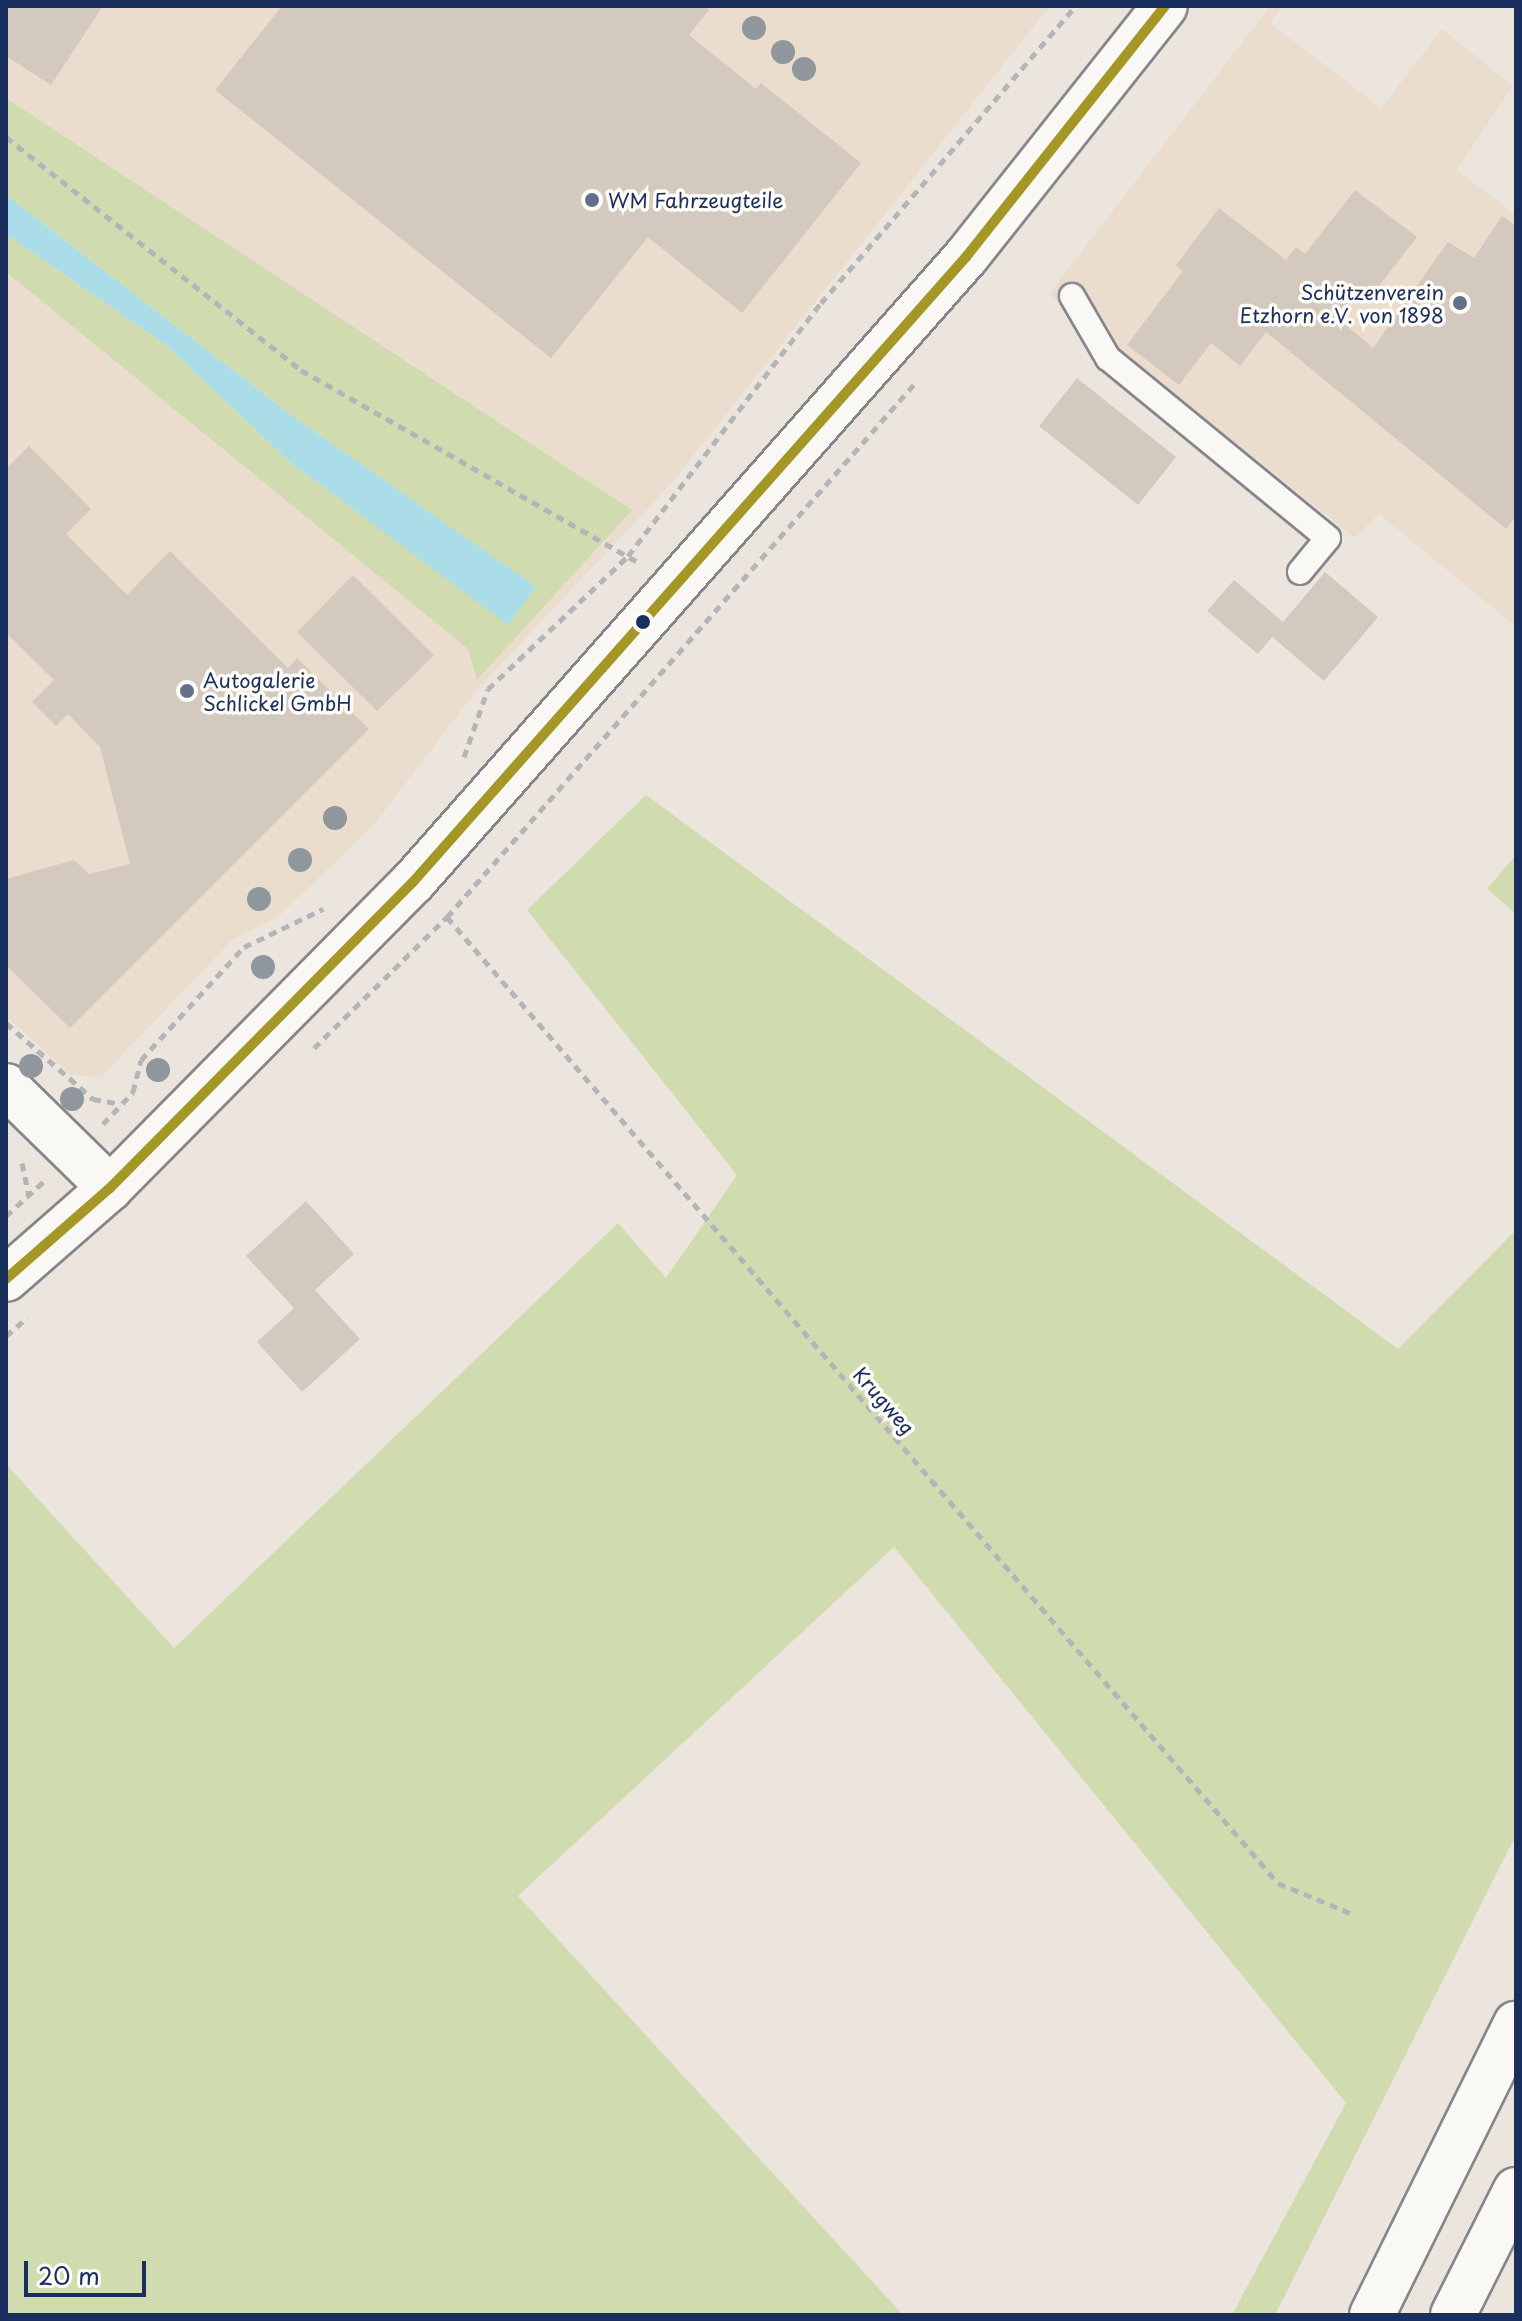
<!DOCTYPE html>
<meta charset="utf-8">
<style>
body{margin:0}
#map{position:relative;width:1522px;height:2321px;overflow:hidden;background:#ece5dd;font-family:"Playpen Sans",sans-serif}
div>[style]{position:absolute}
.built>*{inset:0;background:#ebddcd}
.green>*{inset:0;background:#d0dbaf}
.water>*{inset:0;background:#aadde8}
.building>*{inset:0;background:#d4c9be}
.path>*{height:5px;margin-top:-2.5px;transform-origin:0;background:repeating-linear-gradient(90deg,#b4b5b9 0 8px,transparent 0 14px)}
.roads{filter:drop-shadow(2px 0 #85868b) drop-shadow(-2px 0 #85868b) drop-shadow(0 2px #85868b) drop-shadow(0 -2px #85868b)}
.lane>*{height:24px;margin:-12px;padding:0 12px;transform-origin:12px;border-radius:12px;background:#f9f8f5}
.street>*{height:44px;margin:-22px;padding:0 22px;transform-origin:22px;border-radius:22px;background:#f9f8f5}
.secondary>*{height:44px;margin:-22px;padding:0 22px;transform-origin:22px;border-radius:22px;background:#f9f8f5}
.highway>*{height:44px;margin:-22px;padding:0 22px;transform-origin:22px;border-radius:22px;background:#f9f8f5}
.bus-1>*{height:10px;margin:-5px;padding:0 5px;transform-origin:5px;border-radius:5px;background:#a49726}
.trees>*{width:24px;height:24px;margin:-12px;border-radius:50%;background:#8f979d}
.dots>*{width:22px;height:22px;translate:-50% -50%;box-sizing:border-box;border:4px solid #fdfcf7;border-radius:50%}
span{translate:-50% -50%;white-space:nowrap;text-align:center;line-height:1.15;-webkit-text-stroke:7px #fdfcf7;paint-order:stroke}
.poi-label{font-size:20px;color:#1b2f5e}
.left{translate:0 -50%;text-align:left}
.right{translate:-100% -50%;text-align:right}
.street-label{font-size:20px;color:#1b2f5e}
.frame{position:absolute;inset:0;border:8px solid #1b2f5e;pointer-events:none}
.scale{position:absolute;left:24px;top:2261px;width:122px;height:36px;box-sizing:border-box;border:4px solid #1b2f5e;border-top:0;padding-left:10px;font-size:24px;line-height:28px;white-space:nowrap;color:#1b2f5e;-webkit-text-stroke:6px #fdfcf7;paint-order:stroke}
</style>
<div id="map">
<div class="built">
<i style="clip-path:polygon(6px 6px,1050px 6px,670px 485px,476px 691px,374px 825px,279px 916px,233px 939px,100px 1078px,70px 1074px,6px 1016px,6px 272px,468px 649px,478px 679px,631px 509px,6px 98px)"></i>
<i style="clip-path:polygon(1270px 6px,1282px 6px,1270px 23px,1381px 108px,1442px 29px,1513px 86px,1457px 170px,1516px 215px,1516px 627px,1379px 514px,1355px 538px,1049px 294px)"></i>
</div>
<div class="green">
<i style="clip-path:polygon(6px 98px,632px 510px,477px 680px,468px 649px,6px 272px,6px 234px,166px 345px,289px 461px,508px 624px,535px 587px,291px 415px,6px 195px)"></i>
<i style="clip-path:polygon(646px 795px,1398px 1349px,1516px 1230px,1516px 1835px,1275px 2315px,1232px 2315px,1346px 2103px,894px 1547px,518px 1896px,903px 2315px,6px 2315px,6px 1464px,174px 1648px,618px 1223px,666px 1278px,737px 1175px,527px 910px)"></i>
<i style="clip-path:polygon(1516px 855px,1516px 914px,1487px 889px)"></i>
</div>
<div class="water">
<i style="clip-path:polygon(6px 195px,291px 415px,536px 587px,508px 625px,289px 461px,166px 345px,6px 234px)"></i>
</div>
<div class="building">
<i style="clip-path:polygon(6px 6px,103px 6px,51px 85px,6px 56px)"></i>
<i style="clip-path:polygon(282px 6px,705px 6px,709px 10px,689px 35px,756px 89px,761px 83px,861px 163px,742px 313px,648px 237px,551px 358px,215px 90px)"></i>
<i style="clip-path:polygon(1355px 190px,1417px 237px,1365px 304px,1353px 295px,1338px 318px,1373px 348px,1448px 242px,1474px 258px,1502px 216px,1516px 226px,1516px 516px,1506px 529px,1266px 332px,1240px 366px,1211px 343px,1179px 385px,1127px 345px,1183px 271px,1176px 265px,1219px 208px,1286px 260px,1296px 247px,1305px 254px)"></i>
<i style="clip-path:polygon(1077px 378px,1176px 457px,1138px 505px,1039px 426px)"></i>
<i style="clip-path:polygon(29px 446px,91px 509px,66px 534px,127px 595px,170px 551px,288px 668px,297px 658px,369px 729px,70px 1028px,6px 965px,6px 879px,74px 860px,89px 874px,130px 864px,100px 747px,68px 714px,56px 726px,32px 702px,54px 680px,6px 633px,6px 469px)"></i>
<i style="clip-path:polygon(1325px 572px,1378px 617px,1324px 681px,1272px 637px,1258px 654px,1207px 611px,1234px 580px,1283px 622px)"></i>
<i style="clip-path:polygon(353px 575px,434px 655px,377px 711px,297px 632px)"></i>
<i style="clip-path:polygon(306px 1201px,354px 1254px,315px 1290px,360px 1339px,302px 1392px,257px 1342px,294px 1308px,246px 1256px)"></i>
</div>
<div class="path">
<i style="left:6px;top:137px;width:376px;rotate:38.3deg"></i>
<i style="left:301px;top:370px;width:389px;rotate:29.7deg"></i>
<i style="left:464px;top:757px;width:72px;rotate:-70.6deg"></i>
<i style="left:488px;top:689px;width:193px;rotate:-43.5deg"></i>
<i style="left:628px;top:556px;width:318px;rotate:-52.7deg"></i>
<i style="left:821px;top:303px;width:391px;rotate:-49.4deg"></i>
<i style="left:447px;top:917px;width:1274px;rotate:49.3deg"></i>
<i style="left:1278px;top:1883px;width:78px;rotate:22.6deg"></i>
<i style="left:6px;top:1023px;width:116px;rotate:41.1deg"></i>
<i style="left:93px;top:1099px;width:28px;rotate:10deg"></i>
<i style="left:314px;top:1048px;width:187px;rotate:-44.6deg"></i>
<i style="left:447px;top:917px;width:711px;rotate:-48.76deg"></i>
<i style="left:103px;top:1124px;width:44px;rotate:-46.8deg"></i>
<i style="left:133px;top:1092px;width:33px;rotate:-76deg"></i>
<i style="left:141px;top:1060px;width:153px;rotate:-47.7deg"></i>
<i style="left:244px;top:947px;width:88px;rotate:-25.7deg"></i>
<i style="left:22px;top:1163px;width:33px;rotate:78deg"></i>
<i style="left:6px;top:1216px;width:52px;rotate:-42.6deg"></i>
<i style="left:6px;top:1336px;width:28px;rotate:-41deg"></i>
</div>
<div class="roads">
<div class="lane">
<i style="left:1072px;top:296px;width:72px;rotate:59.9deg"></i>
<i style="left:1108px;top:358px;width:284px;rotate:39.3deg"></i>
<i style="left:1328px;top:538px;width:44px;rotate:129.5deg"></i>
</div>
<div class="street">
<i style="left:6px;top:1086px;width:146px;rotate:44.4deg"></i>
</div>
<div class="secondary">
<i style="left:6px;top:1279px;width:138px;rotate:-41.2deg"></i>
<i style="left:110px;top:1188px;width:431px;rotate:-45.3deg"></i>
<i style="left:413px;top:882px;width:835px;rotate:-48.5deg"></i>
<i style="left:966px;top:257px;width:320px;rotate:-51.6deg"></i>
</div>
<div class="highway">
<i style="left:1372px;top:2315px;width:325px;rotate:-63.7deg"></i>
<i style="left:1453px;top:2315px;width:140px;rotate:-63.3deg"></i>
</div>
</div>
<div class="bus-1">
<i style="left:6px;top:1279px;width:138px;rotate:-41.2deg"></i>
<i style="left:110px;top:1188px;width:431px;rotate:-45.3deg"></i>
<i style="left:413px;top:882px;width:835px;rotate:-48.5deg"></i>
<i style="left:966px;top:257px;width:320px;rotate:-51.6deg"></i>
</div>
<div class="trees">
<i style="left:754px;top:28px"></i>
<i style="left:783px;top:52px"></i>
<i style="left:804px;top:69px"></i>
<i style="left:335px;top:818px"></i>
<i style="left:300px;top:860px"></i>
<i style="left:259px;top:899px"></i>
<i style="left:263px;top:967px"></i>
<i style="left:31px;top:1066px"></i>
<i style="left:158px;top:1070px"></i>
<i style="left:72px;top:1099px"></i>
</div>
<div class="dots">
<i style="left:592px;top:200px;background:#646f8a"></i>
<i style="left:1460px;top:303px;background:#646f8a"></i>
<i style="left:643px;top:622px;background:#1b2f5e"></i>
<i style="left:187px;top:691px;background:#646f8a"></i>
</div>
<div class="poi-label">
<span class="left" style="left:608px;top:200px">WM Fahrzeugteile</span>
<span class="right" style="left:1444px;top:304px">Schützenverein<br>Etzhorn e.V. von 1898</span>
<span class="left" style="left:203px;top:692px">Autogalerie<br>Schlickel GmbH</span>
</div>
<div class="street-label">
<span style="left:884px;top:1401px;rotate:49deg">Krugweg</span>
</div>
<div class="frame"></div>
<div class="scale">20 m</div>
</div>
